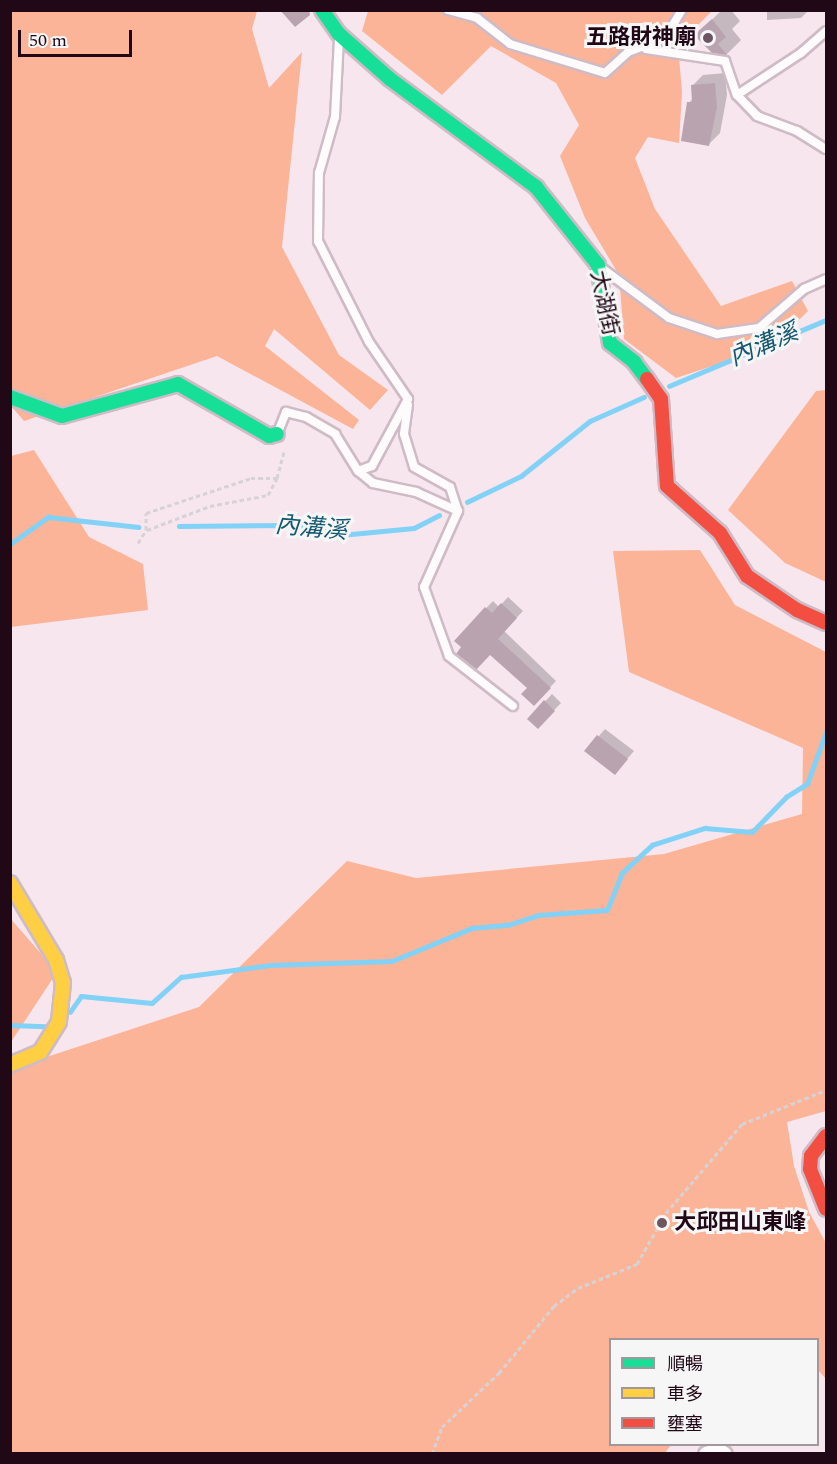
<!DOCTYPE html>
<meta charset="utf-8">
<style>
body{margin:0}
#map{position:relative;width:837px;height:1464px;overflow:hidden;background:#f7e6ee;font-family:Spectral,"Noto Sans TC",serif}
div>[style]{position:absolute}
.forest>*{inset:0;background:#fbb497}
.shadow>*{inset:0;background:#0003}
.stream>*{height:4.5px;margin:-2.25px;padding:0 2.25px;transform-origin:2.25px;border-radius:2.25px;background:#81d2f6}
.building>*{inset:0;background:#b8a3ae}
.path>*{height:3px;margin-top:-1.5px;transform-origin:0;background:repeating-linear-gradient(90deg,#d8d2d5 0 4.5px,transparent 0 7.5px)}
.roads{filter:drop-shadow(2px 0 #cfbbc5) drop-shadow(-2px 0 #cfbbc5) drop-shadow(0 2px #cfbbc5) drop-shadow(0 -2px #cfbbc5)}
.lane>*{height:8px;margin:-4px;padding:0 4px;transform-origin:4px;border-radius:4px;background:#fefbfc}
.street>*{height:15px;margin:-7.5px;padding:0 7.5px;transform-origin:7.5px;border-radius:7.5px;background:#fefbfc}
.fast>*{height:14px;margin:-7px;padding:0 7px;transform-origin:7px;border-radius:7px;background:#16e098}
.slow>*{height:14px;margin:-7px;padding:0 7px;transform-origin:7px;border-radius:7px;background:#ffcf43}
.jam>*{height:14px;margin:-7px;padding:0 7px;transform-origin:7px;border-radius:7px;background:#f24e42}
.dots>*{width:16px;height:16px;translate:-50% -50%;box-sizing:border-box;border:3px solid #f6f6f6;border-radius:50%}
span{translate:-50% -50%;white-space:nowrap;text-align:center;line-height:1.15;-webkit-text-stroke:6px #f6f6f6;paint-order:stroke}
.poi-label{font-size:22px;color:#210817;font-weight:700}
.right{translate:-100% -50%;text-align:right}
.left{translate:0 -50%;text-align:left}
.street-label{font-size:22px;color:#210817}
.water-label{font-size:24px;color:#145870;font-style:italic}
.frame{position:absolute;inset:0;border:12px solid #210817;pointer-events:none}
.legend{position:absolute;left:609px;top:1338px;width:210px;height:108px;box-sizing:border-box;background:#f6f6f6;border:2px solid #a1979d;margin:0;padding:8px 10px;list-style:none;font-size:18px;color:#210817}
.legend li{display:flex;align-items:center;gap:12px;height:30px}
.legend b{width:30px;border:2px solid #a1979d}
.scale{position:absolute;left:18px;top:30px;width:114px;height:27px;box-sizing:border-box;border:3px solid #210817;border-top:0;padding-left:8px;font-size:18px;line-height:21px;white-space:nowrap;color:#210817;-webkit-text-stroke:4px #f6f6f6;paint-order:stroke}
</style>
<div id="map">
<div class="forest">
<i style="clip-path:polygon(11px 11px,257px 11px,252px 29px,269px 88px,302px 52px,282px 247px,339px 355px,388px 390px,370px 410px,274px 329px,265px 346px,359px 420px,353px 429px,217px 356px,24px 421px,11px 406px)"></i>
<i style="clip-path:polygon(368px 11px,712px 11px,678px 45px,682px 92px,679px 143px,648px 137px,635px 158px,655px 209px,721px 306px,792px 281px,808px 311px,773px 346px,676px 378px,624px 339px,619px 275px,585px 218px,560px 156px,579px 125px,556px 83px,491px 46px,442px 95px,362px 31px)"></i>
<i style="clip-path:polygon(826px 390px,826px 582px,785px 563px,728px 510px,816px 391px)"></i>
<i style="clip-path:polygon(34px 450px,89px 537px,143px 564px,148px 610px,11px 627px,11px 456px)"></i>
<i style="clip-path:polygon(700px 550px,735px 605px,826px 652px,826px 1111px,787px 1122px,794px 1166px,809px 1212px,826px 1243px,826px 1379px,818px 1370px,818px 1340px,610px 1340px,610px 1444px,671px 1445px,665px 1453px,11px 1453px,10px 1069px,199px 1007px,347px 861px,416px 878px,664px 854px,802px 814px,803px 748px,629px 672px,613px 551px)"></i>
<i style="clip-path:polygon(10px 918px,57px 972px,11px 1042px,10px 1042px)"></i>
</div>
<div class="shadow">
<i style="clip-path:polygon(722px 10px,731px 10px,740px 21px,732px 29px,741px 40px,727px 54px,712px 51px,696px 35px)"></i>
<i style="clip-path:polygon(767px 10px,808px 10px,808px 11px,801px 18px,767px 20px)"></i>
<i style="clip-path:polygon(725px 73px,727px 95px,720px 133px,709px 144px,689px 103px,693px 98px,693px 85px,703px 75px)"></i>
<i style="clip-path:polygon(508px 597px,523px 611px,504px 631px,556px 681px,534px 704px,529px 688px,491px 653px,456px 640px,493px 601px,499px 607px)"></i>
<i style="clip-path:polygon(552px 694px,561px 703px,538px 727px,529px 719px)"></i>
<i style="clip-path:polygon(605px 729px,634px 751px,615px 773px,586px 751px)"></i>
</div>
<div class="stream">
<i style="left:669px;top:386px;width:170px;rotate:-22.8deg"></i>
<i style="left:467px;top:502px;width:60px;rotate:-25.7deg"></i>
<i style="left:521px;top:476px;width:88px;rotate:-38.6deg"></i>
<i style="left:590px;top:421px;width:59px;rotate:-24deg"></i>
<i style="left:179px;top:526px;width:121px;rotate:-0.5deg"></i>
<i style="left:300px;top:525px;width:42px;rotate:13.7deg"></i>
<i style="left:341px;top:535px;width:73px;rotate:-5.5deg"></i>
<i style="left:414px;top:528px;width:28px;rotate:-27deg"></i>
<i style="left:10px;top:544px;width:47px;rotate:-35.4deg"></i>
<i style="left:48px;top:517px;width:91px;rotate:6.3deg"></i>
<i style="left:70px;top:1012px;width:19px;rotate:-55deg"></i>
<i style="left:81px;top:996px;width:71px;rotate:5.6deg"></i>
<i style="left:152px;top:1003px;width:39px;rotate:-42deg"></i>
<i style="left:181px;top:977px;width:91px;rotate:-7.6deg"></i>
<i style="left:271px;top:965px;width:121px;rotate:-1.9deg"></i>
<i style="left:392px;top:961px;width:87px;rotate:-22.4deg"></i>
<i style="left:472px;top:928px;width:36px;rotate:-5deg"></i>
<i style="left:508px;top:925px;width:32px;rotate:-18deg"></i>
<i style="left:538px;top:915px;width:69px;rotate:-4.1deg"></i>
<i style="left:607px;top:910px;width:40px;rotate:-68deg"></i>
<i style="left:622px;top:873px;width:41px;rotate:-43deg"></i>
<i style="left:652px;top:845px;width:56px;rotate:-17.8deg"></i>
<i style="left:705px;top:828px;width:47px;rotate:4.9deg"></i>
<i style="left:752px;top:832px;width:49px;rotate:-45.8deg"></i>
<i style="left:786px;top:797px;width:25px;rotate:-32deg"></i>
<i style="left:807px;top:784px;width:55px;rotate:-69.9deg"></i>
<i style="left:10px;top:1025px;width:35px;rotate:2deg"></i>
</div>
<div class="building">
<i style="clip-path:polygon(280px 10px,309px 10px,310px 15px,295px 27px)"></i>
<i style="clip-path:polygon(712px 19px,726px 37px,718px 44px,728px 56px,712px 53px,694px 35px)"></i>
<i style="clip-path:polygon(715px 83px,717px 107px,709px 146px,681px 141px,687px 102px,692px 102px,691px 85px)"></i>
<i style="clip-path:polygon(501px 603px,517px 618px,498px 639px,551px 688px,534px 706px,521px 694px,527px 688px,490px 655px,476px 670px,456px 654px,461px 647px,454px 641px,485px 607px,492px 613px)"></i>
<i style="clip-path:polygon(544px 700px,555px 711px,538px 729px,527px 719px)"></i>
<i style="clip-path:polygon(597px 735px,628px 759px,615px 775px,584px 751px)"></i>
</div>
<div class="path">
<i style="left:268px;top:495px;width:19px;rotate:-62deg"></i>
<i style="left:147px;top:530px;width:67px;rotate:-20.9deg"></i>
<i style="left:210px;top:506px;width:59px;rotate:-10.7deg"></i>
<i style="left:138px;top:543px;width:15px;rotate:-58deg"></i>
<i style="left:146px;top:530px;width:17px;rotate:-90deg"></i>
<i style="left:146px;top:513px;width:111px;rotate:-18.4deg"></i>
<i style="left:251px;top:478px;width:26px"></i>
<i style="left:277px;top:478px;width:30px;rotate:-75deg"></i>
<i style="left:432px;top:1454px;width:29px;rotate:-70deg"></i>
<i style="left:442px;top:1427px;width:79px;rotate:-43.5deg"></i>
<i style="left:499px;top:1373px;width:87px;rotate:-50.6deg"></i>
<i style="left:554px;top:1306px;width:30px;rotate:-37deg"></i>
<i style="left:578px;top:1288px;width:64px;rotate:-22.1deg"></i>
<i style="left:637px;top:1264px;width:59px;rotate:-60.4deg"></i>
<i style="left:666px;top:1213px;width:117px;rotate:-49.5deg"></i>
<i style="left:742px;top:1124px;width:91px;rotate:-22deg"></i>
</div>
<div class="roads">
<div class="lane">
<i style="left:448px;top:10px;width:30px;rotate:15deg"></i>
<i style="left:477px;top:18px;width:42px;rotate:38.2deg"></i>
<i style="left:510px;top:44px;width:99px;rotate:17deg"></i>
<i style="left:605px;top:73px;width:31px;rotate:-42deg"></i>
<i style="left:628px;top:52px;width:40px;rotate:-21deg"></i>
<i style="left:665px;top:38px;width:33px;rotate:-59deg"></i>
<i style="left:646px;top:49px;width:80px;rotate:8.6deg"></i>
<i style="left:725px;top:61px;width:36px;rotate:71deg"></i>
<i style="left:737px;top:95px;width:29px;rotate:46deg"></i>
<i style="left:757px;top:116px;width:43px;rotate:20.6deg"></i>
<i style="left:797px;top:131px;width:34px;rotate:32deg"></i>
<i style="left:737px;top:95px;width:77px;rotate:-33.3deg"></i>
<i style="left:801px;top:53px;width:33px;rotate:-41deg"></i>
<i style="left:603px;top:269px;width:82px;rotate:36.6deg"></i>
<i style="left:669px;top:318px;width:51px;rotate:18.4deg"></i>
<i style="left:717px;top:334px;width:42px;rotate:-8.1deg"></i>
<i style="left:759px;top:328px;width:60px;rotate:-40.9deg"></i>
<i style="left:804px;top:289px;width:24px;rotate:-24deg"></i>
<i style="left:408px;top:405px;width:29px;rotate:98deg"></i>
<i style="left:404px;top:434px;width:34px;rotate:73deg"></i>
<i style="left:414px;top:467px;width:41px;rotate:29.1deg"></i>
<i style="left:450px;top:487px;width:25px;rotate:72deg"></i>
<i style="left:458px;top:511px;width:83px;rotate:114.1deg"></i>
<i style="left:424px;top:587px;width:73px;rotate:70.1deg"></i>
<i style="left:449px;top:656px;width:81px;rotate:38deg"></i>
<i style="left:278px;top:432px;width:22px;rotate:-68deg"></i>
<i style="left:286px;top:412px;width:21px;rotate:14deg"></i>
<i style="left:306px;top:417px;width:34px;rotate:30deg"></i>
<i style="left:335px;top:434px;width:44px;rotate:58.1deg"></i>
<i style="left:358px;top:471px;width:15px;rotate:-20deg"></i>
<i style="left:372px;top:466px;width:76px;rotate:-61.8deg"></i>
<i style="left:408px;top:399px;width:69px;rotate:-124.4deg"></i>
<i style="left:369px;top:342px;width:113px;rotate:-116.8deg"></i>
<i style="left:318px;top:241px;width:68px;rotate:-89.2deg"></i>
<i style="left:319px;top:173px;width:58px;rotate:-74.1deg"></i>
<i style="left:335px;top:117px;width:78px;rotate:-87.1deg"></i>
<i style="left:358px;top:471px;width:19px;rotate:39deg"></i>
<i style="left:373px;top:483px;width:44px;rotate:11.8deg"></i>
<i style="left:416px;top:492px;width:46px;rotate:24.3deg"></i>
</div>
<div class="street">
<i style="left:706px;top:1454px;width:13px;rotate:-18deg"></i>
<i style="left:718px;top:1450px;width:7px;rotate:34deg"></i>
</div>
<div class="fast">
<i style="left:322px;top:10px;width:29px;rotate:55deg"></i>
<i style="left:339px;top:34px;width:68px;rotate:41.4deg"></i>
<i style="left:390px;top:79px;width:182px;rotate:36.5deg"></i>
<i style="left:536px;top:187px;width:100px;rotate:51.5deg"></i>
<i style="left:598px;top:265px;width:79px;rotate:81.3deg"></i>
<i style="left:610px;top:343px;width:31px;rotate:38deg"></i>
<i style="left:634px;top:362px;width:21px;rotate:53deg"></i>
<i style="left:10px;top:397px;width:55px;rotate:20.1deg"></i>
<i style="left:62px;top:416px;width:120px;rotate:-15.4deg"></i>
<i style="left:178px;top:384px;width:105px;rotate:29.7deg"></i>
<i style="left:269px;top:436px;width:8px;rotate:-14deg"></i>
</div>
<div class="slow">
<i style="left:10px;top:883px;width:90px;rotate:59.1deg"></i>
<i style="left:56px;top:960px;width:24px;rotate:73deg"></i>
<i style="left:63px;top:983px;width:39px;rotate:96deg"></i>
<i style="left:59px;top:1022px;width:36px;rotate:122deg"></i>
<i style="left:40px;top:1052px;width:33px;rotate:157deg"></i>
</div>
<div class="jam">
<i style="left:647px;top:379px;width:24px;rotate:55deg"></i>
<i style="left:661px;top:399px;width:87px;rotate:86.1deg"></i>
<i style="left:667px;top:486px;width:71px;rotate:41.6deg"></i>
<i style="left:720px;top:533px;width:51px;rotate:57.9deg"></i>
<i style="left:747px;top:576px;width:60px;rotate:34.2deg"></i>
<i style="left:797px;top:610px;width:32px;rotate:24deg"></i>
<i style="left:826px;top:1136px;width:25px;rotate:127deg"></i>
<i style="left:811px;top:1156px;width:13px;rotate:94deg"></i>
<i style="left:810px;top:1169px;width:43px;rotate:68.2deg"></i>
</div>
</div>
<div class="dots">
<i style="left:708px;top:38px;background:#6c5662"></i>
<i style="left:662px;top:1223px;background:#6c5662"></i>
</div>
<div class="poi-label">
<span class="right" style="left:696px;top:38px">五路財神廟</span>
<span class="left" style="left:674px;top:1223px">大邱田山東峰</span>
</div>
<div class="street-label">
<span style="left:604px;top:303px;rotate:78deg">大湖街</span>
</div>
<div class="water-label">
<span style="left:764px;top:346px;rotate:-23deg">內溝溪</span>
<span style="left:311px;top:529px;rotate:5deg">內溝溪</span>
</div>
<div class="frame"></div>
<ul class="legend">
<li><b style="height:8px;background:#16e098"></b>順暢</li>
<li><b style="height:8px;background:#ffcf43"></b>車多</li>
<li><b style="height:8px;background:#f24e42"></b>壅塞</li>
</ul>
<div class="scale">50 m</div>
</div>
